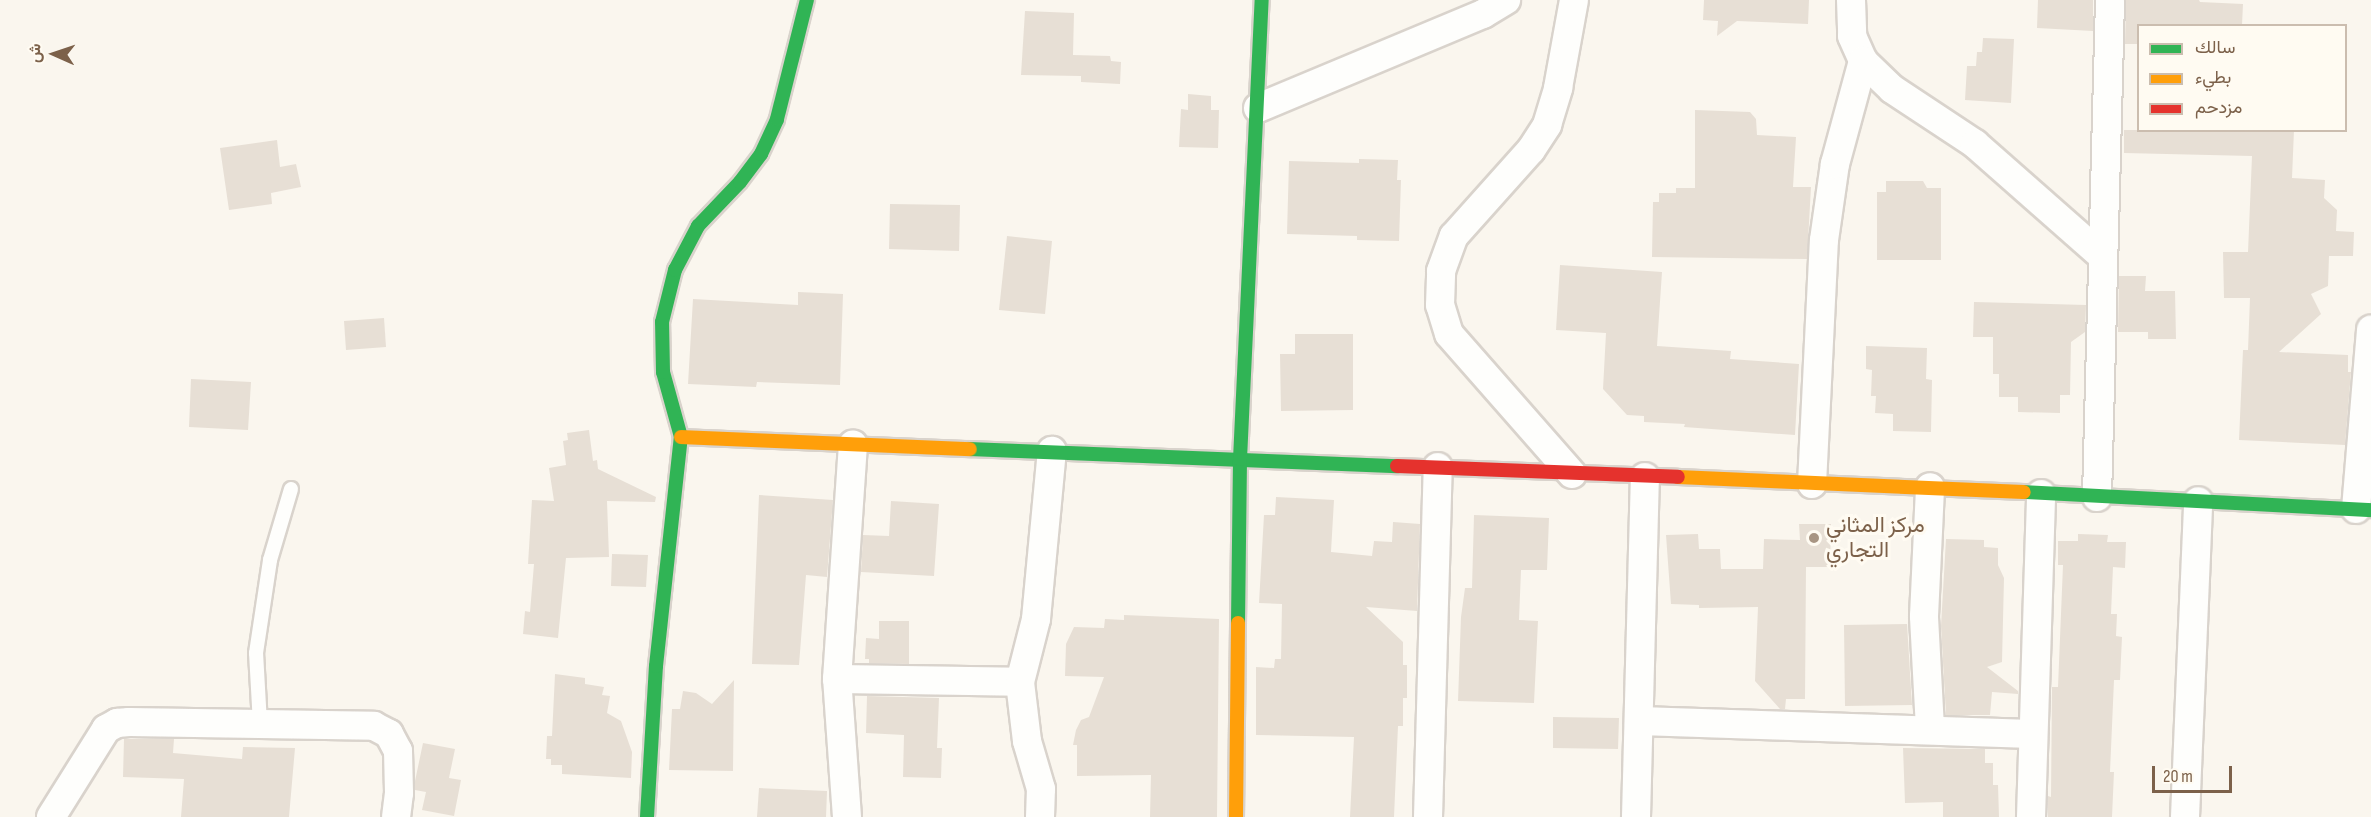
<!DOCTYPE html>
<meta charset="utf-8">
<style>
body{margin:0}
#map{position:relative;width:2371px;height:817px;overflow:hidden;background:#faf6ee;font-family:"Sofia Sans Condensed",Vazirmatn,sans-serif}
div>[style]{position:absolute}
.building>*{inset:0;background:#e7dfd5}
.roads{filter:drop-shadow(2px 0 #d9d3cc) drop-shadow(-2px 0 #d9d3cc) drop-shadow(0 2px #d9d3cc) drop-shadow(0 -2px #d9d3cc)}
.lane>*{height:14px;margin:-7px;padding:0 7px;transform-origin:7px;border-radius:7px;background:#fefefc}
.street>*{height:28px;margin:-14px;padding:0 14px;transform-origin:14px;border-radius:14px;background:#fefefc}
.fast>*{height:14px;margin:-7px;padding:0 7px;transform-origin:7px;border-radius:7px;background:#30b455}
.slow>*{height:14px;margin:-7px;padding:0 7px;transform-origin:7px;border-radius:7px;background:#ff9f0a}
.jam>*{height:14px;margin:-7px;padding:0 7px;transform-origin:7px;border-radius:7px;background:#e5322d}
.dots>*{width:16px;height:16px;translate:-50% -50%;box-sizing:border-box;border:3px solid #fffbf2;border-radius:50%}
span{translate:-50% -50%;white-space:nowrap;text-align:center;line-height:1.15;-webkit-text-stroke:6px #fffbf2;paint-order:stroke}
.poi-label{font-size:22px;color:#7c614a}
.left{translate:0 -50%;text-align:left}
.legend{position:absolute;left:2137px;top:24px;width:210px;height:108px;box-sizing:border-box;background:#fffbf2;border:2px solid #cbbdaf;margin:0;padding:8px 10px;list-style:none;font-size:18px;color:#7c614a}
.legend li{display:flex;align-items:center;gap:12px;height:30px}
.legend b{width:30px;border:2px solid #cbbdaf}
.north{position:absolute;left:24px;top:24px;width:60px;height:60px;-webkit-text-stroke:4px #fffbf2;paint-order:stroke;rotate:273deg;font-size:16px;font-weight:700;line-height:24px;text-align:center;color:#7c614a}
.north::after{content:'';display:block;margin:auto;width:21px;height:27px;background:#7c614a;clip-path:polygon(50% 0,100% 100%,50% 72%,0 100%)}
.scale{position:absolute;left:2152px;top:766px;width:80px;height:27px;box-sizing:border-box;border:3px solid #7c614a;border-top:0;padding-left:8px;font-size:18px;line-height:21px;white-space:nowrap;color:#7c614a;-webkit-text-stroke:4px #fffbf2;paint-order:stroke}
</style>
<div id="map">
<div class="building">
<i style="clip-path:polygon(1704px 0,1809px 0,1808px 24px,1737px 21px,1717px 36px,1718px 21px,1703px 20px)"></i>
<i style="clip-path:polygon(2038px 0,2093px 0,2093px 31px,2037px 28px)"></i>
<i style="clip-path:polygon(2126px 0,2199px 0,2200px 2px,2243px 4px,2242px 25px,2139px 26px,2139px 44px,2125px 44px)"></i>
<i style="clip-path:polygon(1025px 11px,1074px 13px,1073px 55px,1110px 56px,1111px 61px,1121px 62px,1120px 84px,1081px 82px,1081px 76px,1021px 75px)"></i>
<i style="clip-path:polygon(1983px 38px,2014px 39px,2011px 103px,1965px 100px,1967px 66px,1976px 66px,1977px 52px,1982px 52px)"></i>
<i style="clip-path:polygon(1188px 94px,1211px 96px,1211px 110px,1219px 110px,1218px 148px,1179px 147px,1181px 109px,1188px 110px)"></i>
<i style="clip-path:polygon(1695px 110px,1750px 112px,1756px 119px,1757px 135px,1796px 137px,1793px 187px,1811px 187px,1807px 259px,1652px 257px,1653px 202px,1659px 202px,1659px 193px,1676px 193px,1676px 188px,1695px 188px)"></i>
<i style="clip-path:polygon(2124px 130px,2294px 130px,2292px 178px,2325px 180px,2324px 198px,2337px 210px,2336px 231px,2354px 232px,2353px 256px,2329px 256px,2328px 286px,2311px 294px,2321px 314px,2279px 352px,2348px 355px,2348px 372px,2351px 372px,2345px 445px,2239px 440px,2243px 350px,2248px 350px,2250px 298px,2224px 298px,2223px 252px,2248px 252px,2252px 156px,2124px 153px)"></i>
<i style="clip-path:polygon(277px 140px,280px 167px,296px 164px,301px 187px,271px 193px,272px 204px,229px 210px,220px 148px)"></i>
<i style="clip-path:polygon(1359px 159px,1398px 160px,1397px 180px,1401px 180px,1399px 241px,1357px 240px,1357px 236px,1287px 234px,1289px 161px,1359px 163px)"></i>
<i style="clip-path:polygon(1886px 181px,1923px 181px,1927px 188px,1941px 188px,1941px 260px,1877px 260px,1877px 192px,1886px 192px)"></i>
<i style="clip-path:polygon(890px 204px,960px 205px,959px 251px,889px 249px)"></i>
<i style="clip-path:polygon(1007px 236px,1052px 241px,1045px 314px,999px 310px)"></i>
<i style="clip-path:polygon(1560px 265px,1662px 272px,1657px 346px,1731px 351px,1730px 359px,1799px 364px,1795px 435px,1684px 427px,1685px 424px,1644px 422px,1644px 416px,1627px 415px,1603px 389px,1606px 333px,1556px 330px)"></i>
<i style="clip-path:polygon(2119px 276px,2146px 276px,2145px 291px,2175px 291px,2176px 339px,2148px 339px,2148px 332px,2118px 332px)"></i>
<i style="clip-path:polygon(798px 292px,843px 294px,840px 385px,757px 382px,756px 387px,688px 384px,693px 299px,798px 305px)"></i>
<i style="clip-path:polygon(1974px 302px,2086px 305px,2085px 332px,2071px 342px,2070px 395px,2060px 395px,2060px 413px,2018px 412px,2018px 397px,1999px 397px,1999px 374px,1993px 374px,1993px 337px,1973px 337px)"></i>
<i style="clip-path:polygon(384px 318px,386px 347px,346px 350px,344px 321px)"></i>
<i style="clip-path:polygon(1295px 334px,1353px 334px,1353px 410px,1281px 411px,1280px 354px,1295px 354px)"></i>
<i style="clip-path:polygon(1866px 346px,1927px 348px,1926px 379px,1932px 380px,1931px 432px,1893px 431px,1893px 414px,1875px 413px,1876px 396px,1871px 396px,1872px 370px,1866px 369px)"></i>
<i style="clip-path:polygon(191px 379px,251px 382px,248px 430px,189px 427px)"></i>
<i style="clip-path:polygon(589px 430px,593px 461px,597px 460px,598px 469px,656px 497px,655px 502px,607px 501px,609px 557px,566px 558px,558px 638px,523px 634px,525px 611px,530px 612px,534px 564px,528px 564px,532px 500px,554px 501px,549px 468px,566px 465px,563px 441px,568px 440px,567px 433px)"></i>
<i style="clip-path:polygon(759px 495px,833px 500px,827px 577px,806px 575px,799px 665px,752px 664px)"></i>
<i style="clip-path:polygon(1276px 497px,1334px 500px,1331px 552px,1372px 556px,1374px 541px,1392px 542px,1393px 522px,1420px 524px,1417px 611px,1366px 607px,1403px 642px,1403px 665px,1407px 665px,1407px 698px,1403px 698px,1403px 726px,1398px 726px,1394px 817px,1350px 817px,1354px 737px,1256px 735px,1256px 667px,1274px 668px,1275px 659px,1281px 659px,1282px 604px,1259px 603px,1264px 515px,1275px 515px)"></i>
<i style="clip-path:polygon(891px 501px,939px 504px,934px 576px,861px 572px,863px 535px,889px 536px)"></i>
<i style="clip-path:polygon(1474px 515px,1549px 518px,1547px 570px,1521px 570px,1519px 620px,1538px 621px,1534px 703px,1458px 701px,1461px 617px,1465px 588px,1472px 588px)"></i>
<i style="clip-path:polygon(1799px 524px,1831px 524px,1830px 567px,1806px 567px,1805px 699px,1786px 699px,1785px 709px,1780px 709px,1755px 681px,1758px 607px,1699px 608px,1699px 605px,1671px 604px,1666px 535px,1698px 534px,1699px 549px,1720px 549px,1721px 569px,1763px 569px,1764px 539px,1800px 540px)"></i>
<i style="clip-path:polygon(2078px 534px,2108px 535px,2107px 542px,2126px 542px,2125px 568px,2113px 567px,2111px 614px,2117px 614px,2116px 636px,2122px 637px,2120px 680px,2114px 680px,2110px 772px,2114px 772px,2112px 817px,2048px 817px,2048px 796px,2051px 797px,2052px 687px,2058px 687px,2063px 565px,2058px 565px,2058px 541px,2078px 541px)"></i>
<i style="clip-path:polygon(1946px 539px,1984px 540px,1984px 547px,1998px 548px,1998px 565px,2004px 578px,2002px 662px,1987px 667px,2018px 691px,2018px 694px,1992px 692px,1990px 715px,1946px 715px,1941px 626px)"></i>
<i style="clip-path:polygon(612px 554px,648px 555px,646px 587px,611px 586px)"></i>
<i style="clip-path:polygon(1124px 615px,1219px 619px,1217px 817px,1150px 817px,1151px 775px,1077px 776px,1077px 745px,1073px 745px,1076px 730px,1081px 720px,1089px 717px,1104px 677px,1065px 676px,1066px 644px,1074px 627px,1104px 628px,1105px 619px,1124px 620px)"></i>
<i style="clip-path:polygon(879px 621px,909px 621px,909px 664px,869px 663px,869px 659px,865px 659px,866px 638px,879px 639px)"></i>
<i style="clip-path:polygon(1907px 624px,1912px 705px,1845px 706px,1844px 625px)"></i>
<i style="clip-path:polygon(555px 674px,585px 678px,585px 684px,604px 687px,602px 695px,610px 696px,607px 713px,621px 721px,632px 752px,631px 778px,562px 774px,562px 765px,551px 765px,551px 759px,546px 759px,547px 736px,552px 736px)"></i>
<i style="clip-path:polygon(734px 680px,733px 771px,669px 770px,672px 709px,680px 709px,683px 691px,696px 693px,712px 704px)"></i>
<i style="clip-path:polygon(867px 696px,939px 698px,937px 748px,942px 748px,941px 778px,903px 777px,904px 735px,866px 733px)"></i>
<i style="clip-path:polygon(1553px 717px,1619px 718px,1618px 749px,1553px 748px)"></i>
<i style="clip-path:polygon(124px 739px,174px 739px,173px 753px,242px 759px,243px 747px,295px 748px,289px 817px,181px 817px,184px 779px,123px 777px)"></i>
<i style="clip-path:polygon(423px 743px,455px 749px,449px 778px,461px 780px,454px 816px,422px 810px,426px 792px,415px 790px,415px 781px)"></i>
<i style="clip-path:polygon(1903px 748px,1985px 749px,1985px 763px,1993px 763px,1993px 785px,1998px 785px,1999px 817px,1943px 817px,1943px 802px,1905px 803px)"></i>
<i style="clip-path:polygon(759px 788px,827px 791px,826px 817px,757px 817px)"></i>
</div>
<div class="roads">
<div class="lane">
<i style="left:260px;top:724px;width:71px;rotate:-93.2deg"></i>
<i style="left:256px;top:653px;width:94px;rotate:-81.4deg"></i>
<i style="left:270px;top:560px;width:74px;rotate:-73.5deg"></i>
</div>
<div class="street">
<i style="left:1851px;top:0;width:36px;rotate:88deg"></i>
<i style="left:1852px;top:36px;width:27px;rotate:66deg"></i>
<i style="left:1863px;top:61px;width:40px;rotate:44deg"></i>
<i style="left:1892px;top:89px;width:100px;rotate:33.5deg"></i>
<i style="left:1975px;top:144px;width:168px;rotate:41.4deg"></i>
<i style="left:1258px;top:108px;width:244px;rotate:-22.7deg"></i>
<i style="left:1483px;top:14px;width:27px;rotate:-31deg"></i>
<i style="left:1572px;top:474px;width:186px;rotate:-131.3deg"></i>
<i style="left:1449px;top:334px;width:30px;rotate:-107deg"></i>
<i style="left:1440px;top:305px;width:34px;rotate:-88deg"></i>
<i style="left:1441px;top:271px;width:37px;rotate:-70deg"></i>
<i style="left:1454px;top:236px;width:115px;rotate:-48.2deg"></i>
<i style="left:1531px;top:150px;width:30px;rotate:-57deg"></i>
<i style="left:1547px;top:125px;width:39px;rotate:-73deg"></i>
<i style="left:1558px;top:88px;width:89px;rotate:-79.7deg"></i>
<i style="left:1812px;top:484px;width:244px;rotate:-87.2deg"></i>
<i style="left:1824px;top:240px;width:77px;rotate:-81.8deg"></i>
<i style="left:1835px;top:164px;width:107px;rotate:-74.8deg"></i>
<i style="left:2097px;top:497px;width:497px;rotate:-88.5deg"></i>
<i style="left:2356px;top:509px;width:180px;rotate:-85.2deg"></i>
<i style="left:837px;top:679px;width:183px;rotate:0.9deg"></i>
<i style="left:1639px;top:721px;width:394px;rotate:1.9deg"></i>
<i style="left:1930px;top:728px;width:112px;rotate:-93.1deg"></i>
<i style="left:1924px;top:616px;width:129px;rotate:-87.3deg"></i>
<i style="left:51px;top:817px;width:104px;rotate:-58deg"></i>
<i style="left:106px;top:729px;width:13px;rotate:-29deg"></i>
<i style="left:117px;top:723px;width:12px;rotate:-5deg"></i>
<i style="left:129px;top:722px;width:245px;rotate:0.9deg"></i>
<i style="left:374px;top:726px;width:17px;rotate:28deg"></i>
<i style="left:389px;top:734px;width:19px;rotate:62deg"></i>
<i style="left:398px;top:751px;width:42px;rotate:88.6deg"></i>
<i style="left:399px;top:793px;width:24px;rotate:97deg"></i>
<i style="left:847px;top:817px;width:138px;rotate:-94.1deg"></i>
<i style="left:837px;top:679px;width:235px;rotate:-86.1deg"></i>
<i style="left:1040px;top:817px;width:28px;rotate:-88deg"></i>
<i style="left:1041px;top:789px;width:50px;rotate:-106.3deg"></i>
<i style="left:1027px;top:741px;width:59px;rotate:-96.8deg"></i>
<i style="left:1020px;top:682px;width:65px;rotate:-75.7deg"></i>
<i style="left:1036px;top:619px;width:169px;rotate:-84.6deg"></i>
<i style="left:1428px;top:817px;width:350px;rotate:-88.4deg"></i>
<i style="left:1636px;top:817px;width:340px;rotate:-88.5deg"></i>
<i style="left:2031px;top:817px;width:323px;rotate:-88.2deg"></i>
<i style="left:2185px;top:817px;width:316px;rotate:-87.6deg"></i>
</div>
<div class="fast">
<i style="left:970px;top:449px;width:427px;rotate:2.3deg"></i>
<i style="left:2024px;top:492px;width:347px;rotate:3deg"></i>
<i style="left:1238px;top:623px;width:164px;rotate:-89.3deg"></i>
<i style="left:1240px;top:459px;width:460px;rotate:-87.3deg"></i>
<i style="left:647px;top:817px;width:151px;rotate:-86.6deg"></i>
<i style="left:656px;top:666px;width:230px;rotate:-83.8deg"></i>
<i style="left:681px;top:437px;width:67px;rotate:-105.5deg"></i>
<i style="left:663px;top:372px;width:50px;rotate:-91.1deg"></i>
<i style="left:662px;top:322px;width:54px;rotate:-76deg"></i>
<i style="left:675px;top:270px;width:50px;rotate:-62.4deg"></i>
<i style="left:698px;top:226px;width:61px;rotate:-46.3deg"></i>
<i style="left:740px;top:182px;width:35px;rotate:-53deg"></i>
<i style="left:761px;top:154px;width:38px;rotate:-65deg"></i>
<i style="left:777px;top:119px;width:123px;rotate:-75.9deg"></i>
</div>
<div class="slow">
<i style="left:681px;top:437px;width:289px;rotate:2.4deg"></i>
<i style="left:1678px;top:477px;width:346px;rotate:2.5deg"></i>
<i style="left:1236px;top:817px;width:194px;rotate:-89.4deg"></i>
</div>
<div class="jam">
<i style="left:1397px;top:466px;width:281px;rotate:2.2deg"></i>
</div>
</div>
<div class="dots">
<i style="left:1814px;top:538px;background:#a89583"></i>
</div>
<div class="poi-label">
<span class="left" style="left:1826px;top:538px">مركز المثاني<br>التجاري</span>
</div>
<ul class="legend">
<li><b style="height:8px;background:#30b455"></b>سالك</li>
<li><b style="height:8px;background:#ff9f0a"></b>بطيء</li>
<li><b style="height:8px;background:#e5322d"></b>مزدحم</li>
</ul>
<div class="north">ش</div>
<div class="scale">20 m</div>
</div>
